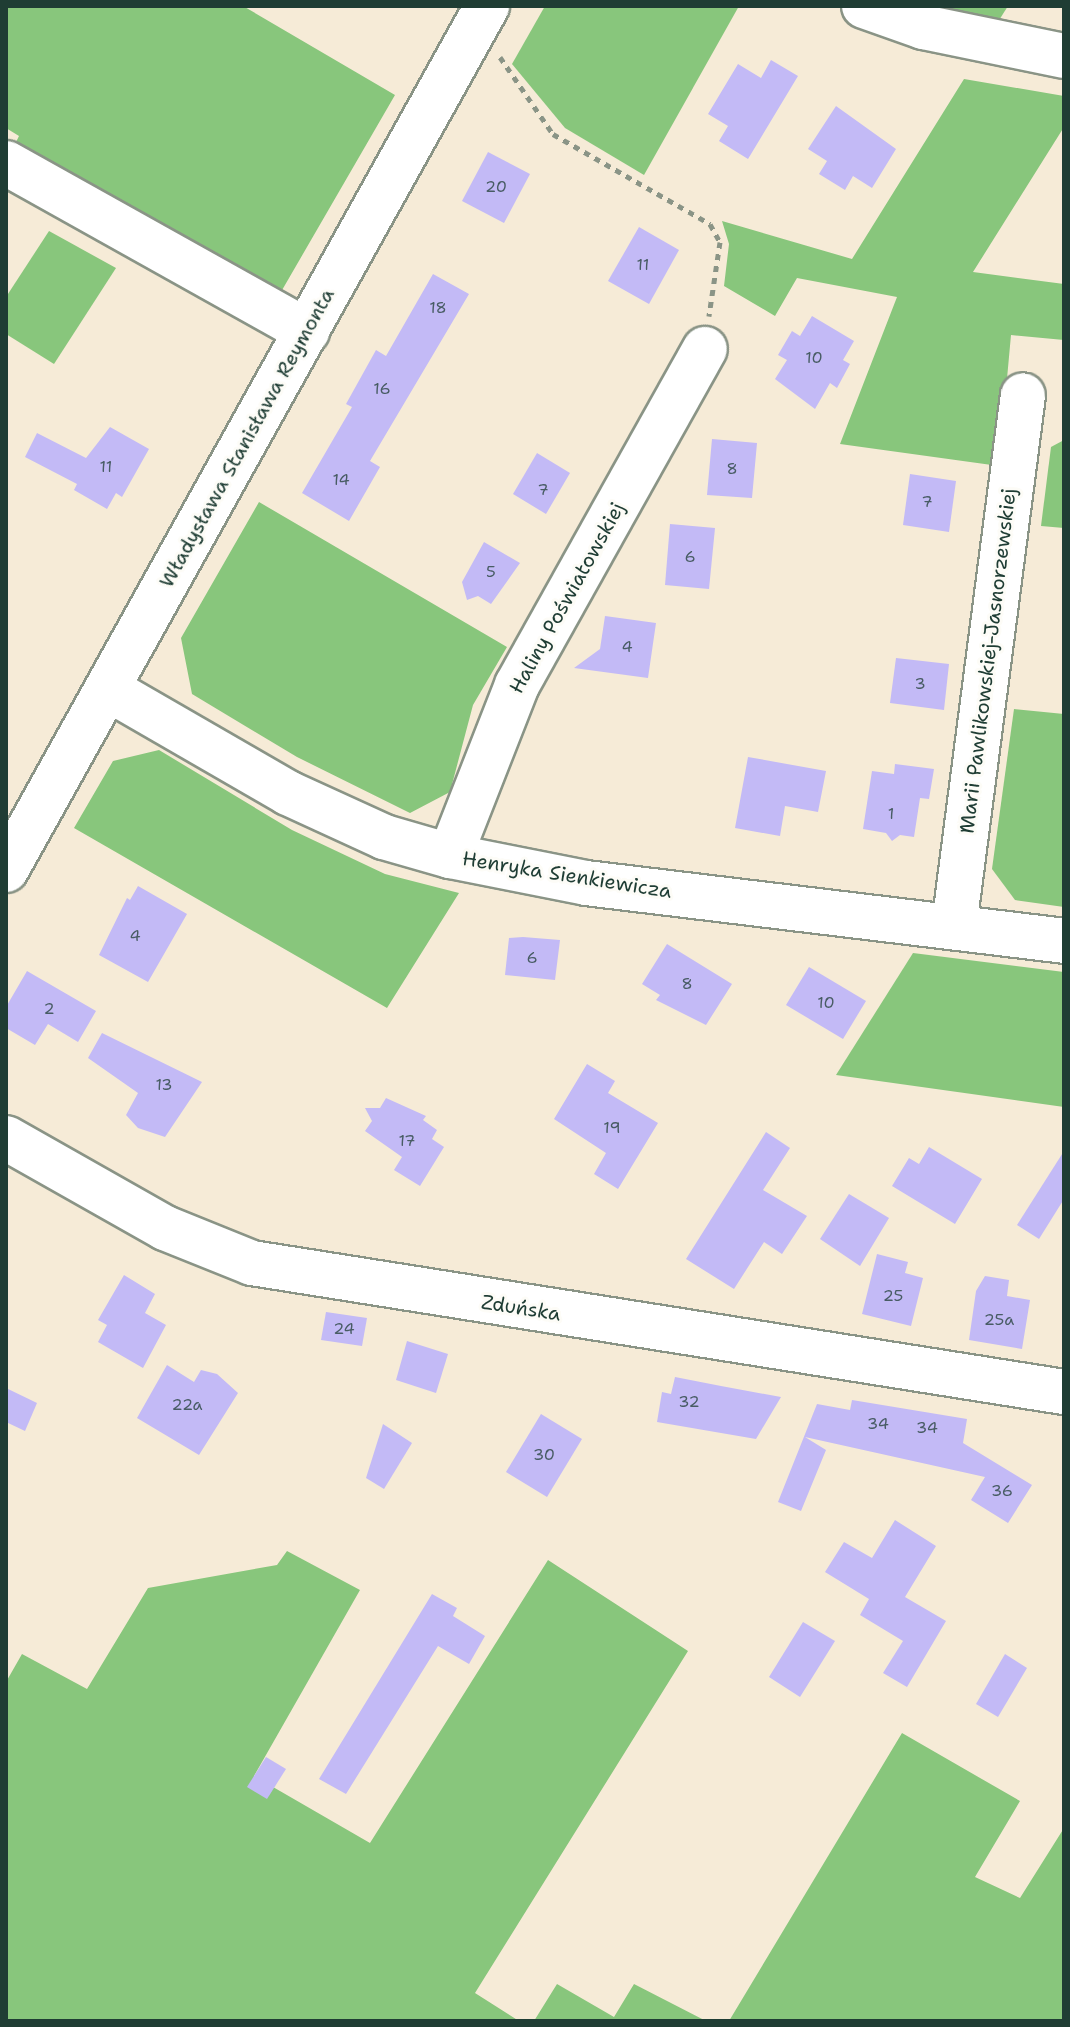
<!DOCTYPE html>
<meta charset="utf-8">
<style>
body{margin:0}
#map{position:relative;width:1070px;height:2027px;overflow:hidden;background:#f6ebd7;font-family:"Shantell Sans",sans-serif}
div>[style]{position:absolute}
.green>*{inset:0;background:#88c67c}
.building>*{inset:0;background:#c3baf6}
.path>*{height:5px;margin-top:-2.5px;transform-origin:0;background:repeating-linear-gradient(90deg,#8a9486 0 6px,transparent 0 12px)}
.roads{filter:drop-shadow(2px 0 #8a9486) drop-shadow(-2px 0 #8a9486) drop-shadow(0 2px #8a9486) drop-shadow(0 -2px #8a9486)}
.minor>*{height:44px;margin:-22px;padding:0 22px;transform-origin:22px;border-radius:22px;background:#fff}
span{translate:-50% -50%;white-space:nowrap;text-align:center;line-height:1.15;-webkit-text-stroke:6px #fdfcf7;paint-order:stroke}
.number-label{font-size:16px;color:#485c64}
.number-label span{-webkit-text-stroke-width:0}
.street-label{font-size:20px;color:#1f3d34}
.frame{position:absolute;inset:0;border:8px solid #1f3d34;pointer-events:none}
</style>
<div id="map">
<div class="green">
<i style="clip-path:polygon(6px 6px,243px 6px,395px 95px,274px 304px,14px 146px,19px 136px,6px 128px)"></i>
<i style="clip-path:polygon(545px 6px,739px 6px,644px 175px,565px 128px,512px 64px)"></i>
<i style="clip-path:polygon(918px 6px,1008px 6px,996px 25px)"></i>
<i style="clip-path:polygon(964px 79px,1064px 96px,1064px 127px,973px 272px,1064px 284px,1064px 340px,1011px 335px,999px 466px,840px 444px,897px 297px,797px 278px,775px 316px,724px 286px,729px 244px,722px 221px,852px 259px)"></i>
<i style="clip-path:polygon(49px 231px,116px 268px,54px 364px,6px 334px,6px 297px)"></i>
<i style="clip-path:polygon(1064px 440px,1064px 528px,1041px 526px,1051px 447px)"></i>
<i style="clip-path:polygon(259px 502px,507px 647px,473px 705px,450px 792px,410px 813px,297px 757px,192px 694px,181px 638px)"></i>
<i style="clip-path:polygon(1014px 709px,1064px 714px,1064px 907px,1015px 900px,992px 869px)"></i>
<i style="clip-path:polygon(159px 750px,292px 830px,385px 874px,459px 893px,387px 1008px,74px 828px,113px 761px)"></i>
<i style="clip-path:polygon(913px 953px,1064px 972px,1064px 1107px,836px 1075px)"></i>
<i style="clip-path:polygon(287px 1551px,360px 1590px,254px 1776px,370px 1843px,548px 1560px,688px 1651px,475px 1993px,519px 2021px,6px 2021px,6px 1682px,22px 1654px,87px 1689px,148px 1588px,277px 1565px)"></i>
<i style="clip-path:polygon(902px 1733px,1020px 1801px,975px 1877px,1020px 1898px,1064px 1828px,1064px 2021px,729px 2021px)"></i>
<i style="clip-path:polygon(557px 1984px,614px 2017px,634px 1984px,706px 2021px,534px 2021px)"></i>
</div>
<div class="building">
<i style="clip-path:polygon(771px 60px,798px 76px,748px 159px,719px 141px,728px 126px,708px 114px,738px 64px,761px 78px)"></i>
<i style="clip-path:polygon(836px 106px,896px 149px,872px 188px,853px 176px,845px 190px,819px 174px,827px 161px,808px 149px)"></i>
<i style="clip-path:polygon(488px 152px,530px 174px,504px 223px,462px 201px)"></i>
<i style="clip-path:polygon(639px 227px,679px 250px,649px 304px,608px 281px)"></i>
<i style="clip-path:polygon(433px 274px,469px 294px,370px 461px,380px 467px,349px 521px,302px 493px,352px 407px,346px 404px,376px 350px,386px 356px)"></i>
<i style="clip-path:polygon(812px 316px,854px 341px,843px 360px,850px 364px,837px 388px,830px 383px,815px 409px,775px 379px,787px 360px,778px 355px,792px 331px,800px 336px)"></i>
<i style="clip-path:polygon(110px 427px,149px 449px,122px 497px,116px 493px,107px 509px,74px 490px,77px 484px,25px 457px,37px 433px,86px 458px)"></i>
<i style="clip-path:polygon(712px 439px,757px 443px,752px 498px,707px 495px)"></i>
<i style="clip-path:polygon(537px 453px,570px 473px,546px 514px,513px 494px)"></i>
<i style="clip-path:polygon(910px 474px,956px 481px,949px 532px,903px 525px)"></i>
<i style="clip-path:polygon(670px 524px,715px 528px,709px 589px,665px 585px)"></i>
<i style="clip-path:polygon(484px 542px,520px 563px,491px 604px,478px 596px,467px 600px,462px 582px)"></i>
<i style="clip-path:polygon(605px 616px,656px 623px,648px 678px,574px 668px,600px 649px)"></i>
<i style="clip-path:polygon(896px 658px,949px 664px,944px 710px,890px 703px)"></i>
<i style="clip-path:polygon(748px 757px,826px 771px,818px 812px,785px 806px,780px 836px,735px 828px)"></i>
<i style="clip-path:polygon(895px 764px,934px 769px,929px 799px,920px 798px,914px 837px,900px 835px,892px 841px,886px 833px,863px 829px,872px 771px,894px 774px)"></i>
<i style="clip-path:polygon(138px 886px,187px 914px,148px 982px,99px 955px,127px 898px,130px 900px)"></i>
<i style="clip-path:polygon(523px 937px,560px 940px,555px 980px,505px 975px,509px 938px)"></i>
<i style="clip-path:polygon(667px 944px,732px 984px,706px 1025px,656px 1000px,660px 995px,642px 984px)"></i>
<i style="clip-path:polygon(809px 967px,866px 1001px,843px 1039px,786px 1005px)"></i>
<i style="clip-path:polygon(27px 971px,96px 1011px,78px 1042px,48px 1024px,35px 1045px,6px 1028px,6px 1007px)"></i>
<i style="clip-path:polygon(102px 1033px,202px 1082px,165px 1137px,138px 1128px,126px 1115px,138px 1093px,88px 1058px)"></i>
<i style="clip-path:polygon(587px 1064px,615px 1081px,608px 1093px,658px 1123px,618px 1189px,594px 1174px,606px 1153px,554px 1119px)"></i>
<i style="clip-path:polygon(386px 1098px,426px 1116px,423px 1120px,437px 1130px,432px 1139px,444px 1147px,420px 1186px,394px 1170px,402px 1157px,365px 1131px,372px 1121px,365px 1108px,380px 1108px)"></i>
<i style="clip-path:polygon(766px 1132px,790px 1148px,763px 1190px,807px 1216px,782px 1254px,764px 1242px,734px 1289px,686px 1259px)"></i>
<i style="clip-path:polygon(929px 1147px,982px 1179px,955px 1224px,892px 1186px,909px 1158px,919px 1164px)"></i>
<i style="clip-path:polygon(1064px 1151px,1064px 1199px,1039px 1239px,1017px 1225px)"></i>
<i style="clip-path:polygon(849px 1194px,889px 1218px,860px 1266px,820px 1239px)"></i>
<i style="clip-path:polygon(877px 1254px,908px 1262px,905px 1273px,923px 1278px,911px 1326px,862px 1314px)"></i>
<i style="clip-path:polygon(124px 1275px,155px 1294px,145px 1313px,166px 1325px,143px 1368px,98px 1342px,107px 1325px,98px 1320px)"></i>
<i style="clip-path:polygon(985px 1276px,1009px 1280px,1007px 1296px,1030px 1300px,1022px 1349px,969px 1340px,976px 1291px)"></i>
<i style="clip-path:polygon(326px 1312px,367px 1318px,362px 1346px,321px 1340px)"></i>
<i style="clip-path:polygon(407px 1341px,448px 1354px,436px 1393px,396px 1380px)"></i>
<i style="clip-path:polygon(167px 1365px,194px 1382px,201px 1370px,217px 1374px,238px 1393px,199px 1455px,137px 1418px)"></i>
<i style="clip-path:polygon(675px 1377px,721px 1386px,781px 1397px,756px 1439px,657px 1422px,662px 1392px,671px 1394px)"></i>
<i style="clip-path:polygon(6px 1388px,37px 1403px,25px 1431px,6px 1422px)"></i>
<i style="clip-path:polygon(852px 1400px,967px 1419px,963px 1443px,1032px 1485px,1008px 1523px,971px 1500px,985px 1477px,805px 1437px,826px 1450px,801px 1511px,778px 1502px,817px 1404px,850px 1410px)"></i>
<i style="clip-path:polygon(541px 1414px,582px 1439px,547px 1497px,506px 1472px)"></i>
<i style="clip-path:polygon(383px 1424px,412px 1443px,384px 1489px,366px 1478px)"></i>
<i style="clip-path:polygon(895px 1520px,936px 1546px,905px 1597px,946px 1621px,907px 1687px,883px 1673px,903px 1641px,860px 1615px,869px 1599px,825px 1572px,844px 1542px,872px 1558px)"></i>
<i style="clip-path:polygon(432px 1594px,457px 1608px,453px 1616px,485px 1636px,469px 1664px,438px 1646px,346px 1794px,319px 1779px)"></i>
<i style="clip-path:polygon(803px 1622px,835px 1641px,800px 1697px,769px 1677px)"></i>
<i style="clip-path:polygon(1005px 1654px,1027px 1668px,998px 1717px,976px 1704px)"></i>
<i style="clip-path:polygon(266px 1757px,286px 1769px,267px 1799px,247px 1787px)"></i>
</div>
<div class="path">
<i style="left:500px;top:57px;width:93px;rotate:55.5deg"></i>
<i style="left:553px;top:134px;width:181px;rotate:29.8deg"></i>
<i style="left:710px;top:224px;width:21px;rotate:61deg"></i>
<i style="left:720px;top:242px;width:75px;rotate:98.5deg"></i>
</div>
<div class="roads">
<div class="minor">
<i style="left:864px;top:6px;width:63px;rotate:19.6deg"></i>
<i style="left:923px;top:27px;width:144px;rotate:11.6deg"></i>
<i style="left:6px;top:163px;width:345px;rotate:29.2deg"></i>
<i style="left:108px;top:689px;width:208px;rotate:30deg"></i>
<i style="left:288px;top:793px;width:106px;rotate:24.6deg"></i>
<i style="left:384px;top:837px;width:69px;rotate:16.1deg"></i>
<i style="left:450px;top:856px;width:139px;rotate:11.2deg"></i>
<i style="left:586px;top:883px;width:482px;rotate:6.9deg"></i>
<i style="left:450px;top:856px;width:184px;rotate:-68.6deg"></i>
<i style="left:517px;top:685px;width:385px;rotate:-60.8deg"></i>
<i style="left:6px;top:870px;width:989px;rotate:-60.89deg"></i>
<i style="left:954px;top:926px;width:535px;rotate:-82.6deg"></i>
<i style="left:6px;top:1138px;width:183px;rotate:29.5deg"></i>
<i style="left:165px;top:1228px;width:94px;rotate:21.9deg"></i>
<i style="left:252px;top:1263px;width:822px;rotate:9.03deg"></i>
</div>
</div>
<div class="number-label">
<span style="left:496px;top:187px">20</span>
<span style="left:643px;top:265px">11</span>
<span style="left:438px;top:308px">18</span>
<span style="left:814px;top:358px">10</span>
<span style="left:382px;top:389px">16</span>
<span style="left:106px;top:467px">11</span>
<span style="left:732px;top:469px">8</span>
<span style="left:341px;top:480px">14</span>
<span style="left:543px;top:490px">7</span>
<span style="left:927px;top:502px">7</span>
<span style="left:690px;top:557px">6</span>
<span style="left:491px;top:572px">5</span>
<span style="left:627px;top:647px">4</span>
<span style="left:920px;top:684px">3</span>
<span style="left:891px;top:814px">1</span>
<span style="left:135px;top:936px">4</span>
<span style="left:532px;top:958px">6</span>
<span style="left:687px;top:984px">8</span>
<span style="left:826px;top:1003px">10</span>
<span style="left:49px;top:1009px">2</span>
<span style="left:164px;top:1085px">13</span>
<span style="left:612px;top:1128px">19</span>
<span style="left:407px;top:1141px">17</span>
<span style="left:893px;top:1296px">25</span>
<span style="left:999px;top:1320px">25a</span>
<span style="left:344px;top:1329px">24</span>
<span style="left:689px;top:1402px">32</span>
<span style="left:187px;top:1405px">22a</span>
<span style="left:878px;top:1424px">34</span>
<span style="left:927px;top:1428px">34</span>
<span style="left:544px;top:1455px">30</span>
<span style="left:1002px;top:1491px">36</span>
</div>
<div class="street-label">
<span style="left:247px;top:438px;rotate:-61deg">Władysława Stanisława Reymonta</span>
<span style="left:567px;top:598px;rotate:-61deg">Haliny Poświatowskiej</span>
<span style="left:988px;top:661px;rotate:-83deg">Marii Pawlikowskiej-Jasnorzewskiej</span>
<span style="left:567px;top:875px;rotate:9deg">Henryka Sienkiewicza</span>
<span style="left:521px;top:1308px;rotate:9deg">Zduńska</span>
</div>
<div class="frame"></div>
</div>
